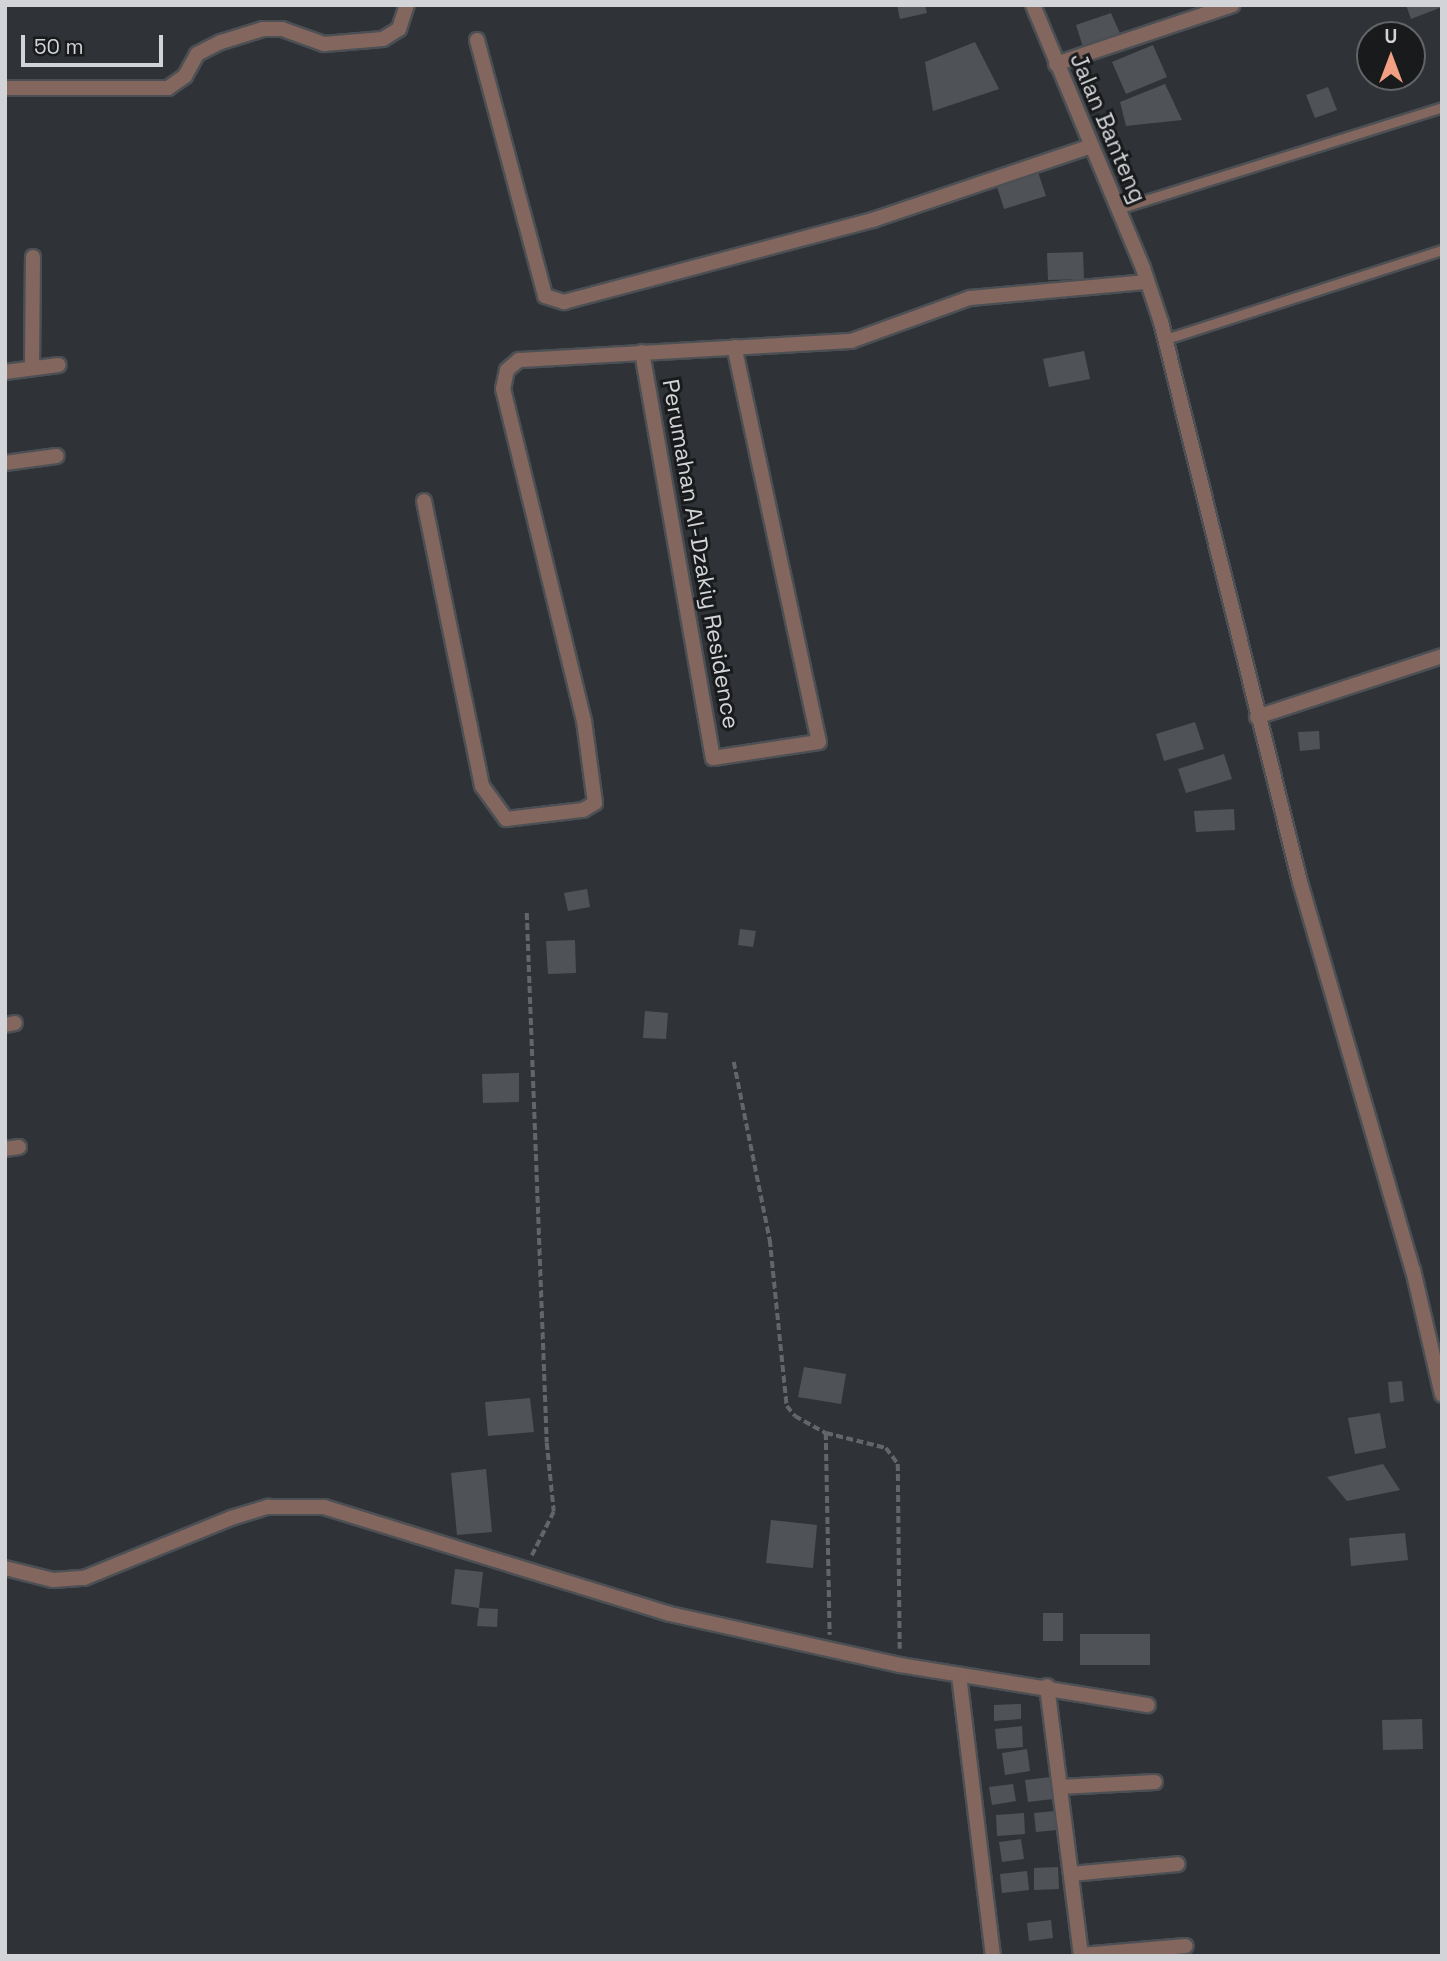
<!DOCTYPE html>
<style>
body{margin:0}
#map{position:relative;width:1447px;height:1961px;overflow:hidden;background:#2f3337;font-family:"Space Grotesk",sans-serif}
div>[style]{position:absolute}
.building>*{inset:0;background:#4f5358}
.path>*{height:3.5px;margin-top:-1.75px;transform-origin:0;background:repeating-linear-gradient(90deg,#626569 0 7px,transparent 0 10.5px)}
.roads{filter:drop-shadow(2px 0 #4c5054) drop-shadow(-2px 0 #4c5054) drop-shadow(0 2px #4c5054) drop-shadow(0 -2px #4c5054)}
.service>*{height:9px;margin:-4.5px;padding:0 4.5px;transform-origin:4.5px;border-radius:4.5px;background:#83675e}
.minor>*{height:14px;margin:-7px;padding:0 7px;transform-origin:7px;border-radius:7px;background:#83675e}
span{translate:-50% -50%;white-space:nowrap;text-align:center;line-height:1.15;-webkit-text-stroke:6px #191a1c;paint-order:stroke}
.street-label{font-size:23px;color:#d2d4d7}
.frame{position:absolute;inset:0;border:7px solid #d2d4d7;pointer-events:none}
.north{position:absolute;left:1356px;top:21px;width:70px;height:70px;box-sizing:border-box;background:#191a1c;border:2px solid #636467;border-radius:50%;rotate:0deg;font-size:19px;font-weight:700;line-height:28px;text-align:center;color:#d2d4d7}
.north::after{content:'';display:block;margin:auto;width:24px;height:32px;background:#f39f84;clip-path:polygon(50% 0,100% 100%,50% 72%,0 100%)}
.scale{position:absolute;left:21px;top:35px;width:142px;height:32px;box-sizing:border-box;border:4px solid #d2d4d7;border-top:0;padding-left:9px;font-size:21px;line-height:24px;white-space:nowrap;color:#d2d4d7;-webkit-text-stroke:5px #191a1c;paint-order:stroke}
</style>
<div id="map">
<div class="building">
<i style="clip-path:polygon(897px 5px,925px 5px,927px 13px,900px 19px)"></i>
<i style="clip-path:polygon(1406px 5px,1442px 5px,1442px 7px,1411px 19px)"></i>
<i style="clip-path:polygon(1111px 13px,1123px 40px,1084px 50px,1076px 25px)"></i>
<i style="clip-path:polygon(975px 42px,999px 89px,933px 111px,925px 62px)"></i>
<i style="clip-path:polygon(1153px 45px,1167px 77px,1126px 94px,1112px 62px)"></i>
<i style="clip-path:polygon(1165px 84px,1182px 120px,1126px 126px,1120px 102px)"></i>
<i style="clip-path:polygon(1328px 87px,1337px 110px,1315px 118px,1306px 95px)"></i>
<i style="clip-path:polygon(1034px 160px,1046px 196px,1004px 209px,993px 174px)"></i>
<i style="clip-path:polygon(1083px 252px,1084px 279px,1048px 280px,1047px 253px)"></i>
<i style="clip-path:polygon(1084px 351px,1090px 379px,1049px 387px,1043px 359px)"></i>
<i style="clip-path:polygon(1195px 722px,1204px 749px,1164px 761px,1156px 734px)"></i>
<i style="clip-path:polygon(1319px 731px,1320px 749px,1300px 751px,1298px 732px)"></i>
<i style="clip-path:polygon(1224px 754px,1232px 779px,1186px 793px,1178px 769px)"></i>
<i style="clip-path:polygon(1234px 809px,1235px 830px,1196px 832px,1194px 811px)"></i>
<i style="clip-path:polygon(587px 889px,590px 907px,568px 911px,564px 893px)"></i>
<i style="clip-path:polygon(740px 929px,756px 931px,753px 947px,738px 945px)"></i>
<i style="clip-path:polygon(575px 940px,576px 973px,548px 974px,546px 941px)"></i>
<i style="clip-path:polygon(645px 1011px,668px 1013px,666px 1039px,643px 1038px)"></i>
<i style="clip-path:polygon(519px 1073px,519px 1102px,483px 1103px,482px 1074px)"></i>
<i style="clip-path:polygon(804px 1367px,846px 1374px,841px 1404px,798px 1397px)"></i>
<i style="clip-path:polygon(1402px 1381px,1404px 1401px,1390px 1403px,1388px 1382px)"></i>
<i style="clip-path:polygon(530px 1398px,534px 1432px,488px 1436px,485px 1402px)"></i>
<i style="clip-path:polygon(1380px 1413px,1386px 1448px,1355px 1454px,1348px 1418px)"></i>
<i style="clip-path:polygon(1383px 1464px,1400px 1490px,1347px 1501px,1327px 1477px)"></i>
<i style="clip-path:polygon(486px 1469px,492px 1532px,457px 1535px,451px 1473px)"></i>
<i style="clip-path:polygon(771px 1520px,817px 1525px,813px 1568px,766px 1563px)"></i>
<i style="clip-path:polygon(1405px 1533px,1408px 1560px,1351px 1566px,1349px 1538px)"></i>
<i style="clip-path:polygon(455px 1569px,483px 1572px,479px 1608px,451px 1604px)"></i>
<i style="clip-path:polygon(479px 1608px,498px 1609px,497px 1627px,477px 1626px)"></i>
<i style="clip-path:polygon(1043px 1613px,1063px 1613px,1063px 1641px,1043px 1641px)"></i>
<i style="clip-path:polygon(1080px 1634px,1150px 1634px,1150px 1665px,1080px 1665px)"></i>
<i style="clip-path:polygon(1021px 1704px,1021px 1719px,994px 1721px,994px 1705px)"></i>
<i style="clip-path:polygon(1422px 1719px,1423px 1749px,1383px 1750px,1382px 1720px)"></i>
<i style="clip-path:polygon(1022px 1726px,1023px 1747px,997px 1749px,995px 1729px)"></i>
<i style="clip-path:polygon(1027px 1749px,1030px 1771px,1005px 1775px,1002px 1753px)"></i>
<i style="clip-path:polygon(1051px 1777px,1053px 1799px,1028px 1802px,1025px 1780px)"></i>
<i style="clip-path:polygon(1013px 1784px,1016px 1801px,992px 1805px,989px 1787px)"></i>
<i style="clip-path:polygon(1055px 1811px,1057px 1830px,1036px 1832px,1034px 1813px)"></i>
<i style="clip-path:polygon(1024px 1813px,1025px 1834px,997px 1836px,996px 1815px)"></i>
<i style="clip-path:polygon(1021px 1839px,1024px 1859px,1002px 1862px,999px 1842px)"></i>
<i style="clip-path:polygon(1058px 1867px,1059px 1889px,1034px 1890px,1034px 1868px)"></i>
<i style="clip-path:polygon(1027px 1871px,1029px 1890px,1002px 1893px,1000px 1874px)"></i>
<i style="clip-path:polygon(1051px 1920px,1053px 1938px,1029px 1941px,1027px 1923px)"></i>
</div>
<div class="path">
<i style="left:527px;top:913px;width:530px;rotate:87.84deg"></i>
<i style="left:547px;top:1443px;width:69px;rotate:84.2deg"></i>
<i style="left:554px;top:1512px;width:49px;rotate:116.6deg"></i>
<i style="left:734px;top:1062px;width:182px;rotate:78.6deg"></i>
<i style="left:770px;top:1240px;width:167px;rotate:84.2deg"></i>
<i style="left:787px;top:1406px;width:13px;rotate:51deg"></i>
<i style="left:795px;top:1416px;width:35px;rotate:29deg"></i>
<i style="left:826px;top:1433px;width:202px;rotate:88.9deg"></i>
<i style="left:826px;top:1433px;width:62px;rotate:14deg"></i>
<i style="left:886px;top:1448px;width:20px;rotate:53deg"></i>
<i style="left:898px;top:1464px;width:185px;rotate:89.4deg"></i>
</div>
<div class="roads">
<div class="service">
<i style="left:1117px;top:209px;width:341px;rotate:-17.4deg"></i>
<i style="left:1166px;top:339px;width:290px;rotate:-17.9deg"></i>
</div>
<div class="minor">
<i style="left:1033px;top:5px;width:285px;rotate:67.3deg"></i>
<i style="left:1143px;top:268px;width:57px;rotate:71.6deg"></i>
<i style="left:1161px;top:322px;width:577px;rotate:76.06deg"></i>
<i style="left:1300px;top:882px;width:404px;rotate:73.8deg"></i>
<i style="left:1413px;top:1270px;width:128px;rotate:76.9deg"></i>
<i style="left:477px;top:40px;width:265px;rotate:75.1deg"></i>
<i style="left:545px;top:296px;width:20px;rotate:18deg"></i>
<i style="left:564px;top:302px;width:320px;rotate:-14.9deg"></i>
<i style="left:873px;top:220px;width:228px;rotate:-18.7deg"></i>
<i style="left:1056px;top:64px;width:186px;rotate:-18.5deg"></i>
<i style="left:5px;top:88px;width:163px"></i>
<i style="left:168px;top:88px;width:21px;rotate:-35deg"></i>
<i style="left:185px;top:76px;width:25px;rotate:-61deg"></i>
<i style="left:197px;top:54px;width:27px;rotate:-27deg"></i>
<i style="left:221px;top:42px;width:44px;rotate:-17.2deg"></i>
<i style="left:263px;top:29px;width:19px"></i>
<i style="left:282px;top:29px;width:45px;rotate:19.7deg"></i>
<i style="left:324px;top:44px;width:59px;rotate:-4.8deg"></i>
<i style="left:383px;top:39px;width:19px;rotate:-32deg"></i>
<i style="left:399px;top:29px;width:25px;rotate:-72deg"></i>
<i style="left:642px;top:352px;width:412px;rotate:80.1deg"></i>
<i style="left:713px;top:758px;width:107px;rotate:-8.6deg"></i>
<i style="left:819px;top:742px;width:404px;rotate:-102.1deg"></i>
<i style="left:32px;top:368px;width:111px;rotate:-89.5deg"></i>
<i style="left:5px;top:372px;width:54px;rotate:-7.4deg"></i>
<i style="left:5px;top:463px;width:52px;rotate:-7.7deg"></i>
<i style="left:424px;top:501px;width:291px;rotate:78.5deg"></i>
<i style="left:482px;top:786px;width:41px;rotate:54deg"></i>
<i style="left:506px;top:819px;width:78px;rotate:-6.7deg"></i>
<i style="left:583px;top:810px;width:14px;rotate:-30deg"></i>
<i style="left:595px;top:803px;width:83px;rotate:-97.6deg"></i>
<i style="left:584px;top:721px;width:342px;rotate:-103.7deg"></i>
<i style="left:503px;top:389px;width:19px;rotate:-78deg"></i>
<i style="left:507px;top:370px;width:16px;rotate:-40deg"></i>
<i style="left:519px;top:360px;width:333px;rotate:-3.3deg"></i>
<i style="left:851px;top:341px;width:127px;rotate:-19.9deg"></i>
<i style="left:970px;top:298px;width:178px;rotate:-5.2deg"></i>
<i style="left:1257px;top:717px;width:195px;rotate:-18.2deg"></i>
<i style="left:5px;top:1025px;width:10px;rotate:-11deg"></i>
<i style="left:5px;top:1149px;width:14px;rotate:-8deg"></i>
<i style="left:5px;top:1568px;width:49px;rotate:14deg"></i>
<i style="left:53px;top:1580px;width:31px;rotate:-4deg"></i>
<i style="left:84px;top:1578px;width:159px;rotate:-22.2deg"></i>
<i style="left:231px;top:1518px;width:39px;rotate:-17deg"></i>
<i style="left:268px;top:1507px;width:56px"></i>
<i style="left:324px;top:1507px;width:362px;rotate:17.2deg"></i>
<i style="left:670px;top:1614px;width:236px;rotate:12.5deg"></i>
<i style="left:900px;top:1665px;width:251px;rotate:9.2deg"></i>
<i style="left:959px;top:1675px;width:283px;rotate:83.1deg"></i>
<i style="left:1047px;top:1686px;width:272px;rotate:82.8deg"></i>
<i style="left:1060px;top:1787px;width:95px;rotate:-3deg"></i>
<i style="left:1071px;top:1874px;width:107px;rotate:-5.3deg"></i>
<i style="left:1081px;top:1955px;width:105px;rotate:-4.9deg"></i>
</div>
</div>
<div class="street-label">
<span style="left:1108px;top:128px;rotate:67deg">Jalan Banteng</span>
<span style="left:701px;top:554px;rotate:80deg">Perumahan Al-Dzakiy Residence</span>
</div>
<div class="frame"></div>
<div class="north">U</div>
<div class="scale">50 m</div>
</div>
